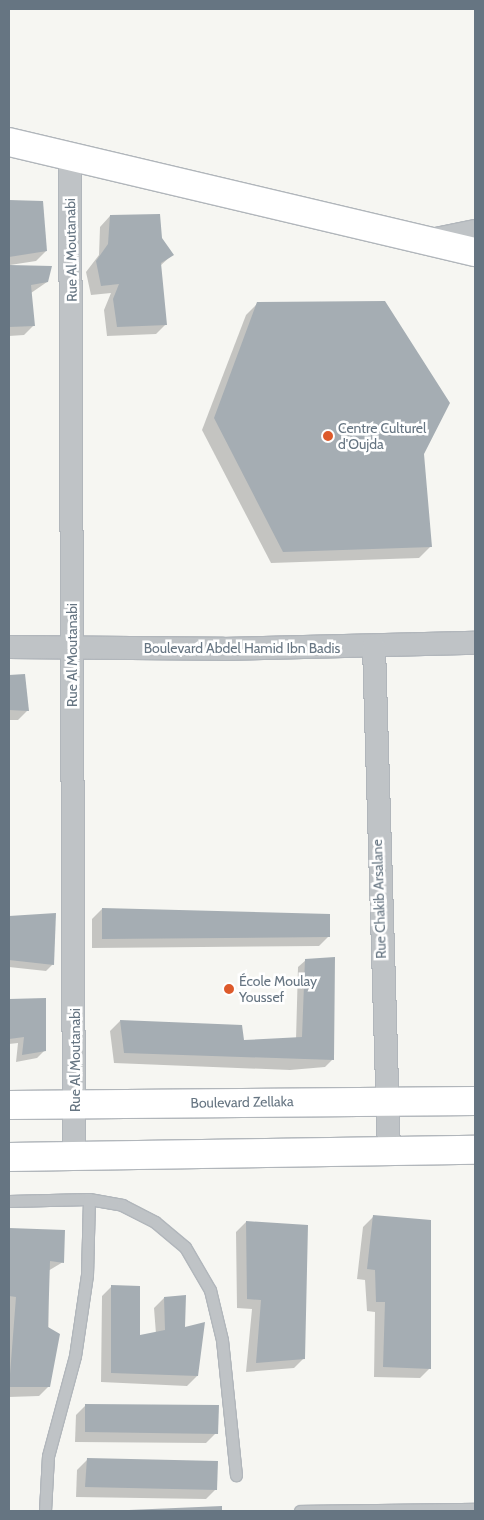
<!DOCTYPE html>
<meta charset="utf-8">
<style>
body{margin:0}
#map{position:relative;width:484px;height:1520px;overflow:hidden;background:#f6f6f2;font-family:Cabin,sans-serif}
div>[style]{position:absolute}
.shadow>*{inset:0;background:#0003}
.building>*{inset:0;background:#a5adb3}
.roads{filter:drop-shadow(1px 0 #b1b6bb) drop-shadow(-1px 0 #b1b6bb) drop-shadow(0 1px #b1b6bb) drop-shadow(0 -1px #b1b6bb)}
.service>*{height:11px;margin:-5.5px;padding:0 5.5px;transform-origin:5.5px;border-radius:5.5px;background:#bfc3c6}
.minor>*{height:22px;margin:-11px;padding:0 11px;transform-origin:11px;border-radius:11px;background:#bfc3c6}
.secondary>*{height:28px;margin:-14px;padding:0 14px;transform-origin:14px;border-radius:14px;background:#fff}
.primary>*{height:28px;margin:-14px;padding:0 14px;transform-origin:14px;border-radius:14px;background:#fff}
.dots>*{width:14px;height:14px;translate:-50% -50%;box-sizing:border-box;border:2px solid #fff;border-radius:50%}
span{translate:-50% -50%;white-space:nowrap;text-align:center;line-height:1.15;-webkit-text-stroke:5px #fff;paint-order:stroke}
.street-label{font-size:14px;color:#667582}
.poi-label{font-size:14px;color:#667582}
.left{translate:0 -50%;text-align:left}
.frame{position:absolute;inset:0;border:10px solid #667582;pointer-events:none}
</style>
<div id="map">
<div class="shadow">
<i style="clip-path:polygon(9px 202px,42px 203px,46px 251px,36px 261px,10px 265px,47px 282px,31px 293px,34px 325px,24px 335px,9px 336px)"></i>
<i style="clip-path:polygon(110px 216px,161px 239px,172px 255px,160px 266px,166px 324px,156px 334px,107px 336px,104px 310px,111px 293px,91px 295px,86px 272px,99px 255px,100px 227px)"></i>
<i style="clip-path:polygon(258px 303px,423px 453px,430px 547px,419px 558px,271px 563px,202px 430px,246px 315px)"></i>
<i style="clip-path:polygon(9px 676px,24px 676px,28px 710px,18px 720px,9px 720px)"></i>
<i style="clip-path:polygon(102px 909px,329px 936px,319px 946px,92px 948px,92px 919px)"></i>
<i style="clip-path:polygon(54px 915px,53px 964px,46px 971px,9px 967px,9px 918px)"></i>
<i style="clip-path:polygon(306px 960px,333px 1059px,325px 1067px,290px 1070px,114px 1063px,110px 1031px,120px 1021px,243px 1042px,296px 1039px,298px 967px)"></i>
<i style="clip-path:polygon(45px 999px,44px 1051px,37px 1058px,16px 1062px,18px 1043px,9px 1044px,9px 1000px)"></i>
<i style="clip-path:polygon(373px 1217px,430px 1368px,420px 1378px,374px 1377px,375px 1312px,367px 1311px,365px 1280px,357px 1279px,363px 1227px)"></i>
<i style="clip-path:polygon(246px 1222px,307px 1226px,304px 1358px,294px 1368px,246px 1372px,252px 1309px,237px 1308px,236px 1232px)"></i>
<i style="clip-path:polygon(9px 1230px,63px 1231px,63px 1262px,48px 1271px,49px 1386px,39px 1396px,9px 1397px)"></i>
<i style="clip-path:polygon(112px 1286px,139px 1336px,156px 1334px,154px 1308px,164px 1298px,184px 1328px,197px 1376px,187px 1386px,101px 1382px,102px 1296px)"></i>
<i style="clip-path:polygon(86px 1405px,216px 1433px,206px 1443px,75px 1442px,76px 1415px)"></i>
<i style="clip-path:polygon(87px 1460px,216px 1489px,206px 1499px,76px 1497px,77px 1470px)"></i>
<i style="clip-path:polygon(221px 1508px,221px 1511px,119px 1511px)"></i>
</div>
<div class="building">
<i style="clip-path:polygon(9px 200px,43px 201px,47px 251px,9px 257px)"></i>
<i style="clip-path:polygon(160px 214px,162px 238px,174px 255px,161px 263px,167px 325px,117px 327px,113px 299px,119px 284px,101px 286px,96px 261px,108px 244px,110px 215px)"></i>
<i style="clip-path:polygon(9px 265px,52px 266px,48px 282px,31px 285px,35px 326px,9px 327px)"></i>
<i style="clip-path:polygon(385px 301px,450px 403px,424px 454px,432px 547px,283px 552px,214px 418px,257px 302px)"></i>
<i style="clip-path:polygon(25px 674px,29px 711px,9px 710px,9px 675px)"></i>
<i style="clip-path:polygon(102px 908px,330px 914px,330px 937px,102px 939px)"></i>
<i style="clip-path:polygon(56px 913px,54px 965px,9px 960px,9px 916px)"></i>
<i style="clip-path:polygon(335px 957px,334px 1060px,124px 1053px,120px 1020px,242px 1025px,244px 1040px,302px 1037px,305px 959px)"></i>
<i style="clip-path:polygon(46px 998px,46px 1051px,22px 1055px,24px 1037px,9px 1039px,9px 999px)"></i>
<i style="clip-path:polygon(373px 1215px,431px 1220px,431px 1369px,383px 1367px,385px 1302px,376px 1302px,375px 1270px,367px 1269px)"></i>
<i style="clip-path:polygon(246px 1221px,308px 1225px,305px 1359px,256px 1363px,261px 1300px,247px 1299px)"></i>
<i style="clip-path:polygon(9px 1228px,65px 1230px,64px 1263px,50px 1261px,48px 1327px,60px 1334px,50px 1387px,9px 1387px,16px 1297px,9px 1296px)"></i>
<i style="clip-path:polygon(111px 1285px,140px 1286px,140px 1335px,165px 1330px,164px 1297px,186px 1295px,185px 1327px,205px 1322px,198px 1376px,111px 1373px)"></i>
<i style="clip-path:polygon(85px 1404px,219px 1405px,218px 1434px,85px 1432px)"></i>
<i style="clip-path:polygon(87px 1458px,218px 1461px,217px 1490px,85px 1487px)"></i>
<i style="clip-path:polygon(222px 1506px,222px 1511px,129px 1511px,129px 1510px)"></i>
</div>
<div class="roads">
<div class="service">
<i style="left:9px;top:1201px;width:80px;rotate:-1.4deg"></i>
<i style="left:89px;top:1199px;width:34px;rotate:10deg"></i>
<i style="left:122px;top:1205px;width:37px;rotate:27deg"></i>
<i style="left:155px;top:1222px;width:39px;rotate:40deg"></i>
<i style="left:185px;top:1247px;width:50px;rotate:59.8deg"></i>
<i style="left:210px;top:1290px;width:51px;rotate:76.5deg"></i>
<i style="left:222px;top:1340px;width:136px;rotate:84.1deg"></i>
<i style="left:45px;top:1511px;width:55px;rotate:-86.9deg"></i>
<i style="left:48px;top:1456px;width:104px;rotate:-74.9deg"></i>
<i style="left:75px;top:1356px;width:82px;rotate:-81.6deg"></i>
<i style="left:87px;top:1275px;width:76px;rotate:-88.5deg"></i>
<i style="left:300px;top:1511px;width:175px;rotate:-0.7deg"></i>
</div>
<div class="minor">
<i style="left:70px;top:155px;width:1000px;rotate:89.77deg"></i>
<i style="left:431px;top:240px;width:45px;rotate:-11.6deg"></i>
<i style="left:9px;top:647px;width:214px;rotate:0.5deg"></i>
<i style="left:223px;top:649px;width:252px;rotate:-1.4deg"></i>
<i style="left:374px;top:647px;width:504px;rotate:88.3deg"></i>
</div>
<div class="secondary">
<i style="left:9px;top:1105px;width:466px;rotate:-0.5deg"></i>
<i style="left:9px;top:1157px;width:466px;rotate:-0.9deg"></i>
</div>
<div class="primary">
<i style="left:9px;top:142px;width:479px;rotate:13.3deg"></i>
</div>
</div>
<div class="dots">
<i style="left:328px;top:436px;background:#dd5a2b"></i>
<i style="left:229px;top:989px;background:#dd5a2b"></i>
</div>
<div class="street-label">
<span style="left:71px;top:250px;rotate:-91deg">Rue Al Moutanabi</span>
<span style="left:242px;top:648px">Boulevard Abdel Hamid Ibn Badis</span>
<span style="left:72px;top:655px;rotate:-90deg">Rue Al Moutanabi</span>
<span style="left:379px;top:899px;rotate:-92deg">Rue Chakib Arsalane</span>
<span style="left:75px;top:1060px;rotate:-90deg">Rue Al Moutanabi</span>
<span style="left:242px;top:1102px;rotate:-1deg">Boulevard Zellaka</span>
</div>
<div class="poi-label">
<span class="left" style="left:338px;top:436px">Centre Culturel<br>d'Oujda</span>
<span class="left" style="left:239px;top:989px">École Moulay<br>Youssef</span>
</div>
<div class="frame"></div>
</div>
